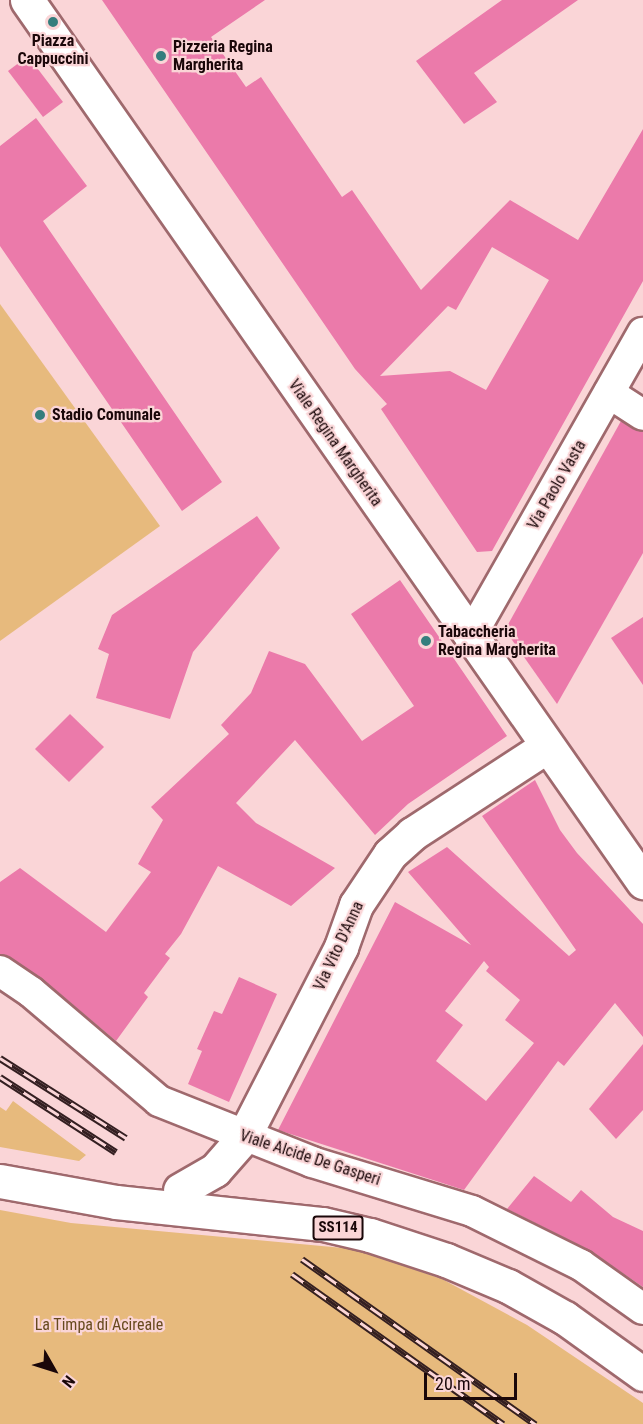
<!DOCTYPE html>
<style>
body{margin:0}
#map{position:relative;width:643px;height:1424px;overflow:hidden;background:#fad5d7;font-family:"Roboto Condensed",sans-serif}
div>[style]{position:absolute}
.green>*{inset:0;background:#e7ba7d}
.building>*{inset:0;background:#eb7aaa}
.roads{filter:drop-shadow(2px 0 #9f696d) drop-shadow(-2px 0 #9f696d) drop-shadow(0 2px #9f696d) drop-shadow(0 -2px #9f696d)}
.street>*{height:30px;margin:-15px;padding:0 15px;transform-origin:15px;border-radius:15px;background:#fff}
.secondary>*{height:33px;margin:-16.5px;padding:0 16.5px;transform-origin:16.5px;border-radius:16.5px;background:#fff}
.primary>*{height:33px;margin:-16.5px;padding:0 16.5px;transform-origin:16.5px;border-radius:16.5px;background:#fff}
.rail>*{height:7px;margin-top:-3.5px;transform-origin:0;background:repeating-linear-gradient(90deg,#fad5d7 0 14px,#341f21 0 28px);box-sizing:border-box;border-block:2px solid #341f21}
.dots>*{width:16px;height:16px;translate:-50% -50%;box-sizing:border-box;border:3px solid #fad5d7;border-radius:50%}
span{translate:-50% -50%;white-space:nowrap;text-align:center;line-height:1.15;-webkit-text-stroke:4.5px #fad5d7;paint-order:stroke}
.shield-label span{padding:2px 4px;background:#fad5d7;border:2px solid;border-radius:4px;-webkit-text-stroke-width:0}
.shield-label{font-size:15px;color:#1a0709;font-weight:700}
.poi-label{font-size:16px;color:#1a0709;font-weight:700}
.left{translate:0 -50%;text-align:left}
.street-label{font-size:16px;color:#1a0709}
.park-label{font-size:16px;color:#674a1e}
.north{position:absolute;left:24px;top:1340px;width:60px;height:60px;-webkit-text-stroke:4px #fad5d7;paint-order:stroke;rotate:129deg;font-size:16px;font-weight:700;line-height:24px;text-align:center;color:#1a0709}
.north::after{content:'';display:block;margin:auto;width:21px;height:27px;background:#1a0709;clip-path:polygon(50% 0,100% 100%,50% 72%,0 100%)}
.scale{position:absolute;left:424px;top:1373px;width:93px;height:27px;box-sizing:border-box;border:3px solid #1a0709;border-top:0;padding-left:8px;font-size:18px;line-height:21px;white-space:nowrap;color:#1a0709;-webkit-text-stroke:4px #fad5d7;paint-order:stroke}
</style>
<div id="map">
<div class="green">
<i style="clip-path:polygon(0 304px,160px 526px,0 641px)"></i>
<i style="clip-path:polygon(13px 1101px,86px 1155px,79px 1161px,0 1147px,0 1107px,6px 1111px)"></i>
<i style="clip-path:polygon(0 1210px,71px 1223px,354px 1249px,442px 1279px,527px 1325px,643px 1403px,643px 1424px,0 1424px)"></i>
</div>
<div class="building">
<i style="clip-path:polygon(evenodd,102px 0,265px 0,211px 37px,246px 87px,261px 77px,342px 197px,352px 190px,421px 290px,510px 200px,578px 240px,643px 129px,643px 281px,492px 551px,477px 552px,381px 409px,387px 404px,355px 369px,102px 0,492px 247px,549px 280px,486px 390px,450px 371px,380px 376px,448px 306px,456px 310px,492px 247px)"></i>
<i style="clip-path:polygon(502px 0,578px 0,474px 73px,497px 102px,464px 124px,416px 61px)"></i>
<i style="clip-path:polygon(28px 56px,63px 102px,43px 117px,8px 71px)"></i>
<i style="clip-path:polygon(36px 118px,87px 186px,43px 221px,222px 482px,182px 511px,0 246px,0 146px)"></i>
<i style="clip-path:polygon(621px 421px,643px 432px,643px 553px,557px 704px,505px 630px)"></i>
<i style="clip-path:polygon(257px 516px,280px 548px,193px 652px,170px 719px,96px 698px,109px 654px,98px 649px,112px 615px)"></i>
<i style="clip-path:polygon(400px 580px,507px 736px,408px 804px,375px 835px,295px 740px,236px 803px,256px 823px,335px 868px,291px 906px,218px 866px,181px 934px,165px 954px,170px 958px,144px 993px,148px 997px,116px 1041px,41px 978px,0 954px,0 882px,20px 868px,106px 932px,151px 872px,138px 864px,163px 820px,151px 807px,229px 734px,221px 725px,251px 693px,269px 651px,305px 664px,362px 741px,414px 706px,351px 614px)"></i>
<i style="clip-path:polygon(643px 617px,643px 685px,611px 638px)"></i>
<i style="clip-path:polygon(70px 714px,104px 747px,69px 782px,35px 749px)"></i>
<i style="clip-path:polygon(evenodd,535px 780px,560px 830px,577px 853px,643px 924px,643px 1037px,615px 1003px,564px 1066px,558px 1061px,464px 1190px,278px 1130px,395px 902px,471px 945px,408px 872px,447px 847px,569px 956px,576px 950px,482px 816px,535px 780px,484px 961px,489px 967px,486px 971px,520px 1000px,505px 1020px,534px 1043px,486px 1101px,436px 1061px,463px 1025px,445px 1011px,484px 961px)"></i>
<i style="clip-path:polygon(239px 977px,277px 994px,229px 1102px,188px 1084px,202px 1051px,197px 1049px,214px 1011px,222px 1014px)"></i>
<i style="clip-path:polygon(643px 1044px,643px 1110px,616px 1139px,589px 1109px)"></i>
<i style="clip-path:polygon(534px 1176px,571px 1202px,581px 1190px,613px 1217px,643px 1231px,643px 1287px,589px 1250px,507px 1209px)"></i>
</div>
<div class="roads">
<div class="street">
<i style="left:609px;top:393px;width:40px;rotate:32.9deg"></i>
<i style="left:470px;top:637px;width:350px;rotate:-60.4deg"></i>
<i style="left:0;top:971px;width:37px;rotate:34deg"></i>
<i style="left:31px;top:992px;width:168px;rotate:40.4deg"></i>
<i style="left:159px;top:1101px;width:165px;rotate:21.7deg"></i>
<i style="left:312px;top:1162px;width:167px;rotate:17deg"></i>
<i style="left:472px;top:1211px;width:122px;rotate:26.4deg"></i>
<i style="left:581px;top:1265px;width:76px;rotate:35.4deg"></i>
</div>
<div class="secondary">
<i style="left:27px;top:0;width:1076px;rotate:55.07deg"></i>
<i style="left:180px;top:1190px;width:40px;rotate:-29.7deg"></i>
<i style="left:215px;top:1170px;width:43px;rotate:-48.8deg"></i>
<i style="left:243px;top:1138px;width:215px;rotate:-62.8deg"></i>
<i style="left:341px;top:947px;width:45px;rotate:-70.3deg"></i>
<i style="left:356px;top:905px;width:61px;rotate:-56.3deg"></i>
<i style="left:390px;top:854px;width:30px;rotate:-42deg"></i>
<i style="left:412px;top:834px;width:161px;rotate:-33.1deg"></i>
</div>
<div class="primary">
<i style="left:0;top:1181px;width:118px;rotate:10.3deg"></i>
<i style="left:116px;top:1202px;width:208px;rotate:6.1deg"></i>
<i style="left:323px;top:1224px;width:48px;rotate:13.2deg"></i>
<i style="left:370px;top:1235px;width:80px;rotate:18.2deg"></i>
<i style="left:446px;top:1260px;width:67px;rotate:22.8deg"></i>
<i style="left:508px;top:1286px;width:65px;rotate:29.3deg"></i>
<i style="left:565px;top:1318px;width:96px;rotate:35.7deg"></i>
</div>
</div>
<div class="rail">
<i style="left:0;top:1058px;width:149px;rotate:32.4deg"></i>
<i style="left:0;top:1077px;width:138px;rotate:32.9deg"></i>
<i style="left:302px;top:1259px;width:286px;rotate:35.3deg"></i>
<i style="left:292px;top:1274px;width:259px;rotate:35.4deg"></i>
</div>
<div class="dots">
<i style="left:53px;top:22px;background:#357e7d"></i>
<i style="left:161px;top:56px;background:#357e7d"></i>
<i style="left:40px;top:415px;background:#357e7d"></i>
<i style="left:426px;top:641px;background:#357e7d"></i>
</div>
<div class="shield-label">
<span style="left:338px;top:1228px">SS114</span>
</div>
<div class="poi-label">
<span style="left:53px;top:50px">Piazza<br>Cappuccini</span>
<span class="left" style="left:173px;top:56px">Pizzeria Regina<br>Margherita</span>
<span class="left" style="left:52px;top:415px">Stadio Comunale</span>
<span class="left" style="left:438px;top:641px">Tabaccheria<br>Regina Margherita</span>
</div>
<div class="street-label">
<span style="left:335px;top:443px;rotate:55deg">Viale Regina Margherita</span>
<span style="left:557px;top:485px;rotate:-60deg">Via Paolo Vasta</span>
<span style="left:339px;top:946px;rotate:-65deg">Via Vito D'Anna</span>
<span style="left:310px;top:1158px;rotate:18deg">Viale Alcide De Gasperi</span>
</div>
<div class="park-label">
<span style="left:99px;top:1325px">La Timpa di Acireale</span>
</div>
<div class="north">N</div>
<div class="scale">20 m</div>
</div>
